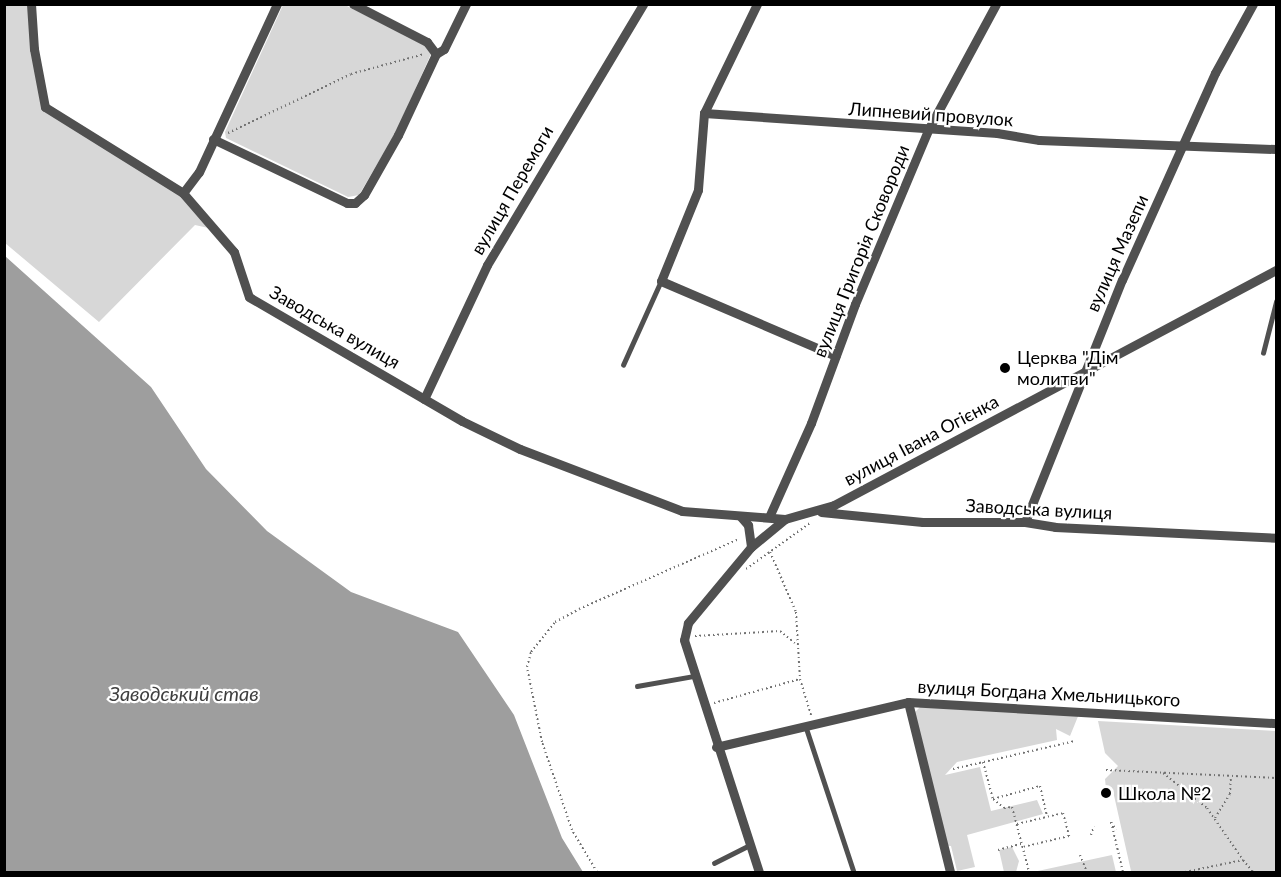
<!DOCTYPE html>
<meta charset="utf-8">
<style>
body{margin:0}
#map{position:relative;width:1281px;height:877px;overflow:hidden;background:#fff;font-family:Lato,sans-serif}
div>[style]{position:absolute}
.green>*{inset:0;background:#d7d7d7}
.water>*{inset:0;background:#9e9e9e}
.path>*{height:2px;margin-top:-1px;transform-origin:0;background:repeating-linear-gradient(90deg,#727272 0 1.5px,transparent 0 4.5px)}
.service>*{height:4.5px;margin:-2.25px;padding:0 2.25px;transform-origin:2.25px;border-radius:2.25px;background:#505050}
.minor>*{height:9px;margin:-4.5px;padding:0 4.5px;transform-origin:4.5px;border-radius:4.5px;background:#505050}
.dots>*{width:16px;height:16px;translate:-50% -50%;box-sizing:border-box;border:3px solid #fff;border-radius:50%}
span{translate:-50% -50%;white-space:nowrap;text-align:center;line-height:1.15;-webkit-text-stroke:4.5px #fff;paint-order:stroke}
.street-label{font-size:18px;color:#000}
.poi-label{font-size:18px;color:#000}
.left{translate:0 -50%;text-align:left}
.water-label{font-size:20px;color:#3f3f3f;font-style:italic}
.frame{position:absolute;inset:0;border:6px solid #000;pointer-events:none}
</style>
<div id="map">
<div class="green">
<i style="clip-path:polygon(4px 5px,31px 5px,45px 107px,183px 193px,213px 229px,195px 225px,99px 322px,5px 243px)"></i>
<i style="clip-path:polygon(283px 5px,345px 5px,422px 43px,431px 54px,396px 132px,359px 195px,348px 197px,226px 138px,225px 132px)"></i>
<i style="clip-path:polygon(920px 707px,1079px 714px,1070px 736px,1056px 729px,1057px 740px,957px 762px,945px 775px,980px 767px,991px 811px,1037px 800px,1043px 814px,967px 835px,975px 867px,957px 871px,951px 846px,940px 845px,910px 717px)"></i>
<i style="clip-path:polygon(1098px 721px,1276px 731px,1276px 872px,1126px 872px,1131px 871px,1113px 791px,1106px 789px,1105px 779px,1118px 766px,1105px 753px)"></i>
<i style="clip-path:polygon(1012px 847px,1019px 861px,1016px 872px,1004px 872px,999px 850px)"></i>
<i style="clip-path:polygon(1112px 855px,1116px 872px,1033px 872px)"></i>
</div>
<div class="water">
<i style="clip-path:polygon(5px 256px,151px 387px,206px 469px,267px 531px,351px 592px,458px 632px,514px 715px,562px 838px,583px 872px,5px 872px)"></i>
</div>
<div class="path">
<i style="left:228px;top:133px;width:136px;rotate:-25.6deg"></i>
<i style="left:351px;top:74px;width:76px;rotate:-15.3deg"></i>
<i style="left:770px;top:552px;width:65px;rotate:66.6deg"></i>
<i style="left:796px;top:612px;width:67px;rotate:86.6deg"></i>
<i style="left:800px;top:679px;width:39px;rotate:73deg"></i>
<i style="left:746px;top:569px;width:79px;rotate:-35.7deg"></i>
<i style="left:695px;top:636px;width:85px;rotate:-3.4deg"></i>
<i style="left:780px;top:631px;width:19px;rotate:39deg"></i>
<i style="left:714px;top:703px;width:89px;rotate:-15.6deg"></i>
<i style="left:983px;top:762px;width:38px;rotate:75deg"></i>
<i style="left:993px;top:799px;width:14px;rotate:39deg"></i>
<i style="left:1004px;top:808px;width:8px;rotate:-7deg"></i>
<i style="left:1012px;top:807px;width:67px;rotate:75.3deg"></i>
<i style="left:953px;top:769px;width:125px;rotate:-12.9deg"></i>
<i style="left:1106px;top:770px;width:170px;rotate:2.7deg"></i>
<i style="left:1163px;top:773px;width:56px;rotate:38.5deg"></i>
<i style="left:1207px;top:808px;width:63px;rotate:55.3deg"></i>
<i style="left:993px;top:799px;width:49px;rotate:-15.5deg"></i>
<i style="left:1040px;top:786px;width:31px;rotate:77deg"></i>
<i style="left:1215px;top:818px;width:28px;rotate:-58deg"></i>
<i style="left:1230px;top:794px;width:18px;rotate:-87deg"></i>
<i style="left:1111px;top:822px;width:51px;rotate:76.5deg"></i>
<i style="left:1111px;top:822px;width:9px;rotate:58deg"></i>
<i style="left:1017px;top:824px;width:47px;rotate:-13.4deg"></i>
<i style="left:1063px;top:813px;width:24px;rotate:75deg"></i>
<i style="left:1069px;top:836px;width:47px;rotate:166.6deg"></i>
<i style="left:1091px;top:835px;width:9px;rotate:-72deg"></i>
<i style="left:998px;top:850px;width:24px;rotate:-15deg"></i>
<i style="left:1080px;top:855px;width:18px;rotate:68deg"></i>
<i style="left:597px;top:872px;width:49px;rotate:-120.8deg"></i>
<i style="left:572px;top:830px;width:93px;rotate:-108.8deg"></i>
<i style="left:542px;top:742px;width:76px;rotate:-101.3deg"></i>
<i style="left:527px;top:667px;width:16px;rotate:-75deg"></i>
<i style="left:531px;top:652px;width:38px;rotate:-51deg"></i>
<i style="left:555px;top:622px;width:27px;rotate:-28deg"></i>
<i style="left:579px;top:609px;width:175px;rotate:-23.6deg"></i>
<i style="left:1185px;top:872px;width:59px;rotate:-11.7deg"></i>
<i style="left:1243px;top:860px;width:16px;rotate:50deg"></i>
</div>
<div class="service">
<i style="left:1263px;top:353px;width:53px;rotate:-75.7deg"></i>
<i style="left:623px;top:365px;width:92px;rotate:-65.7deg"></i>
<i style="left:637px;top:686px;width:58px;rotate:-10deg"></i>
<i style="left:806px;top:727px;width:153px;rotate:71.7deg"></i>
<i style="left:714px;top:863px;width:40px;rotate:-26.6deg"></i>
</div>
<div class="minor">
<i style="left:31px;top:4px;width:45px;rotate:86.2deg"></i>
<i style="left:34px;top:49px;width:59px;rotate:79.3deg"></i>
<i style="left:45px;top:107px;width:163px;rotate:31.9deg"></i>
<i style="left:183px;top:193px;width:78px;rotate:49.2deg"></i>
<i style="left:234px;top:252px;width:47px;rotate:71.6deg"></i>
<i style="left:249px;top:297px;width:246px;rotate:30.2deg"></i>
<i style="left:462px;top:421px;width:64px;rotate:25.8deg"></i>
<i style="left:520px;top:449px;width:173px;rotate:20.9deg"></i>
<i style="left:682px;top:511px;width:103px;rotate:4.4deg"></i>
<i style="left:757px;top:4px;width:121px;rotate:115.9deg"></i>
<i style="left:704px;top:113px;width:77px;rotate:94.5deg"></i>
<i style="left:698px;top:190px;width:98px;rotate:112.1deg"></i>
<i style="left:661px;top:281px;width:190px;rotate:23.2deg"></i>
<i style="left:436px;top:54px;width:9px;rotate:-32deg"></i>
<i style="left:444px;top:49px;width:50px;rotate:-63.9deg"></i>
<i style="left:704px;top:113px;width:294px;rotate:3.9deg"></i>
<i style="left:997px;top:133px;width:43px;rotate:9.5deg"></i>
<i style="left:1039px;top:140px;width:237px;rotate:2.2deg"></i>
<i style="left:213px;top:139px;width:148px;rotate:25.5deg"></i>
<i style="left:347px;top:203px;width:8px"></i>
<i style="left:355px;top:203px;width:12px;rotate:-42deg"></i>
<i style="left:364px;top:195px;width:69px;rotate:-60.5deg"></i>
<i style="left:398px;top:135px;width:89px;rotate:-64.9deg"></i>
<i style="left:436px;top:54px;width:15px;rotate:-127deg"></i>
<i style="left:427px;top:42px;width:83px;rotate:-152.8deg"></i>
<i style="left:183px;top:193px;width:26px;rotate:-53deg"></i>
<i style="left:199px;top:172px;width:185px;rotate:-65.1deg"></i>
<i style="left:424px;top:399px;width:148px;rotate:-64.8deg"></i>
<i style="left:487px;top:265px;width:304px;rotate:-59.1deg"></i>
<i style="left:821px;top:512px;width:102px;rotate:5.6deg"></i>
<i style="left:923px;top:522px;width:102px"></i>
<i style="left:1025px;top:522px;width:30px;rotate:9deg"></i>
<i style="left:1055px;top:527px;width:221px;rotate:2.8deg"></i>
<i style="left:741px;top:517px;width:11px;rotate:49deg"></i>
<i style="left:748px;top:525px;width:22px;rotate:82deg"></i>
<i style="left:751px;top:547px;width:99px;rotate:129.7deg"></i>
<i style="left:688px;top:623px;width:17px;rotate:103deg"></i>
<i style="left:684px;top:640px;width:244px;rotate:72.1deg"></i>
<i style="left:769px;top:517px;width:103px;rotate:-65.9deg"></i>
<i style="left:811px;top:423px;width:127px;rotate:-69.7deg"></i>
<i style="left:855px;top:304px;width:189px;rotate:-67.2deg"></i>
<i style="left:928px;top:130px;width:143px;rotate:-61.6deg"></i>
<i style="left:1025px;top:522px;width:261px;rotate:-68.2deg"></i>
<i style="left:1122px;top:280px;width:227px;rotate:-65.8deg"></i>
<i style="left:1215px;top:73px;width:79px;rotate:-61.2deg"></i>
<i style="left:751px;top:547px;width:44px;rotate:-39.5deg"></i>
<i style="left:785px;top:519px;width:51px;rotate:-15.9deg"></i>
<i style="left:834px;top:505px;width:501px;rotate:-28deg"></i>
<i style="left:908px;top:702px;width:175px;rotate:76.1deg"></i>
<i style="left:716px;top:747px;width:197px;rotate:-13.2deg"></i>
<i style="left:908px;top:702px;width:369px;rotate:3.3deg"></i>
</div>
<div class="dots">
<i style="left:1005px;top:368px;background:#000"></i>
<i style="left:1106px;top:793px;background:#000"></i>
</div>
<div class="street-label">
<span style="left:931px;top:114px;rotate:4deg">Липневий провулок</span>
<span style="left:512px;top:190px;rotate:-60deg">вулиця Перемоги</span>
<span style="left:861px;top:251px;rotate:-68deg">вулиця Григорія Сковороди</span>
<span style="left:1117px;top:253px;rotate:-66deg">вулиця Мазепи</span>
<span style="left:335px;top:327px;rotate:30deg">Заводська вулиця</span>
<span style="left:921px;top:440px;rotate:-28deg">вулиця Івана Огієнка</span>
<span style="left:1039px;top:509px;rotate:3deg">Заводська вулиця</span>
<span style="left:1049px;top:693px;rotate:3deg">вулиця Богдана Хмельницького</span>
</div>
<div class="poi-label">
<span class="left" style="left:1017px;top:368px">Церква "Дім<br>молитви"</span>
<span class="left" style="left:1118px;top:793px">Школа №2</span>
</div>
<div class="water-label">
<span style="left:184px;top:693px">Заводський став</span>
</div>
<div class="frame"></div>
</div>
